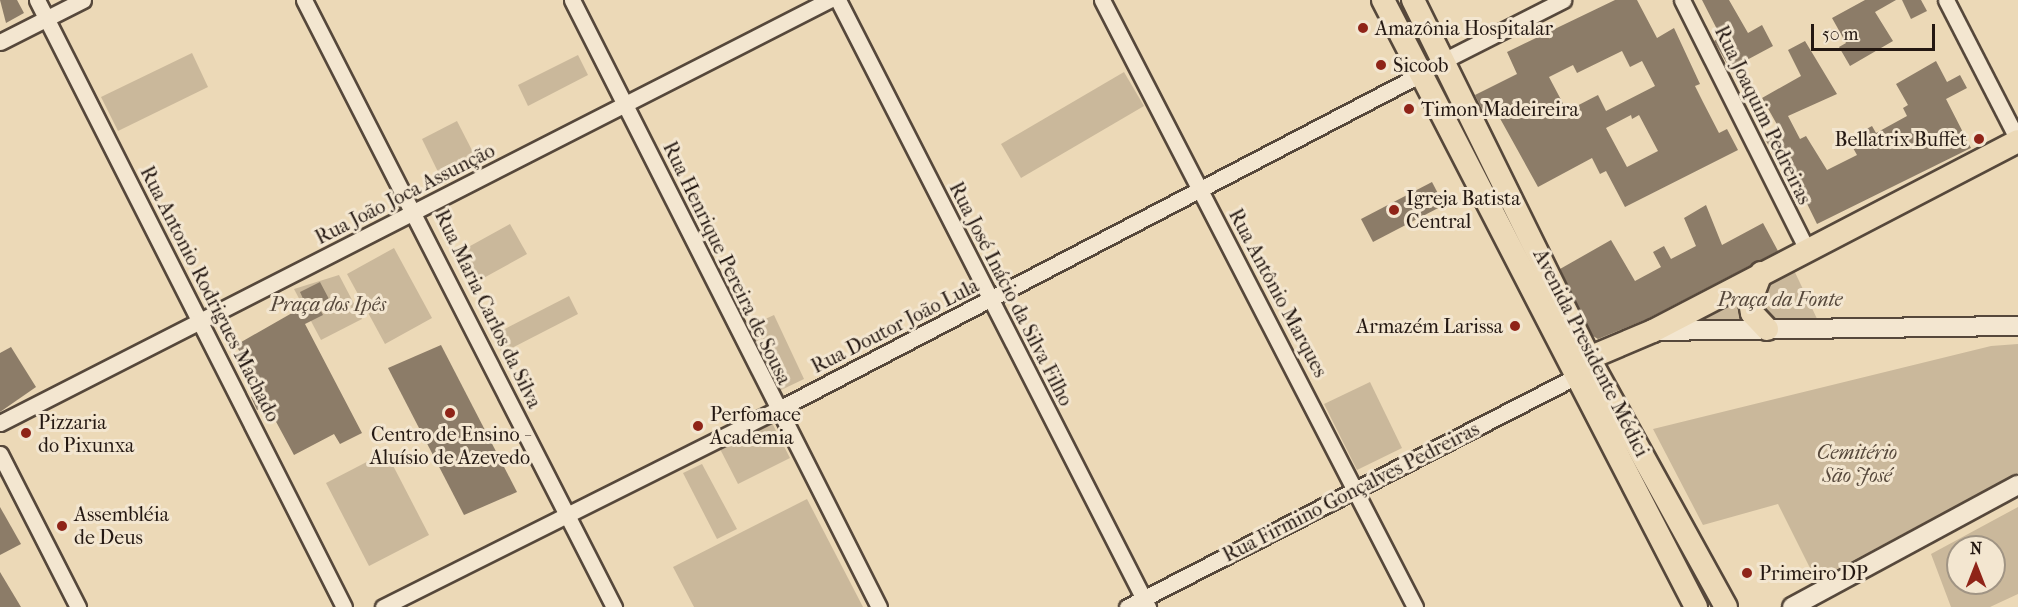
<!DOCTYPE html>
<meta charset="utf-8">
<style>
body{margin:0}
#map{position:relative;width:2018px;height:607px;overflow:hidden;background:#ecd9b7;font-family:"IM FELL French Canon",serif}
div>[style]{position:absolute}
.green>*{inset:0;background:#cab89b}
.building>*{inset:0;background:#8c7c68}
.roads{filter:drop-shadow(2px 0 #56483b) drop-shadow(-2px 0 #56483b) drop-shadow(0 2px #56483b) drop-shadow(0 -2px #56483b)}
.minor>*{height:15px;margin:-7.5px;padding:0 7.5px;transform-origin:7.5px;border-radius:7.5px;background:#f3e6d0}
.tertiary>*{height:18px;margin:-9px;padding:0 9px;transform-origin:9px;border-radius:9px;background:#f3e6d0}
.primary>*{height:22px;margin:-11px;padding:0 11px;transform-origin:11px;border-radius:11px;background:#ecd9b7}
.dots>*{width:16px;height:16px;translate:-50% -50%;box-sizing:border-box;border:3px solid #f3e6d0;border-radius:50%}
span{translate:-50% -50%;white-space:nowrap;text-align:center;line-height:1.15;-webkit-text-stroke:6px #f3e6d0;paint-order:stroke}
.poi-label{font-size:20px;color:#241812}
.left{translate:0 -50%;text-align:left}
.right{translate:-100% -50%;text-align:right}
.street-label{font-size:20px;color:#241812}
.park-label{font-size:20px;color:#56483b;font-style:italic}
.north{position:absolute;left:1946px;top:535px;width:60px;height:60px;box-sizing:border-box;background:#f3e6d0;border:2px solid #a09484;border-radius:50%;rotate:0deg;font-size:16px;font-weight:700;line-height:24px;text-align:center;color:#241812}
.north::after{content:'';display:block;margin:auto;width:21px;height:27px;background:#8f2418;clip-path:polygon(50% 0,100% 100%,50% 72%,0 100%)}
.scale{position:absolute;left:1811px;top:24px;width:124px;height:27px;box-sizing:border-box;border:3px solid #241812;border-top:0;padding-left:8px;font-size:18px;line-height:21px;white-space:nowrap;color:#241812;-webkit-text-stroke:4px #f3e6d0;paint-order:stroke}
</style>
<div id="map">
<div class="green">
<i style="clip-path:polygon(192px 53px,208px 87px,118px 131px,101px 97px)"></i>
<i style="clip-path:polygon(578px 55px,588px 75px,528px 106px,518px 85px)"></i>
<i style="clip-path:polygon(1124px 72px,1144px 106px,1021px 178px,1001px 144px)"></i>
<i style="clip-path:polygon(457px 121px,477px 160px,441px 178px,422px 139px)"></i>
<i style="clip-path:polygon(510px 224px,527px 254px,469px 286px,452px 256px)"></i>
<i style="clip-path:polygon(394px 248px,432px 318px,385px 344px,347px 274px)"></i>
<i style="clip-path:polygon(1792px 266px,1819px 323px,1680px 321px)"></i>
<i style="clip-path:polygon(339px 275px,362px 319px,321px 340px,294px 289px)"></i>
<i style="clip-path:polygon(569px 296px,578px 314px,502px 353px,493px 335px)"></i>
<i style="clip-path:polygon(774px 315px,804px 379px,779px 391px,748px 327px)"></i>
<i style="clip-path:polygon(2018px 344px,2018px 473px,1816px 580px,1778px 504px,1703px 525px,1653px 429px,1991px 346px)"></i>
<i style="clip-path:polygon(1370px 382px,1402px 448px,1357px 470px,1324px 404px)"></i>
<i style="clip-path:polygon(771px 421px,790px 458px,738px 484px,719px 447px)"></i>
<i style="clip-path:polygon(386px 452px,429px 535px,369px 566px,326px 483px)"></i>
<i style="clip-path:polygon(702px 464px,737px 529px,717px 539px,683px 473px)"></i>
<i style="clip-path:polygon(807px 499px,863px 607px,694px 607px,673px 567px)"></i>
<i style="clip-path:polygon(evenodd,2018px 507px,2018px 594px,1990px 607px,1951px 607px,1931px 554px,2018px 507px,1958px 547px,1994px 547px,1994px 583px,1958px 583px,1958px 547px)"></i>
</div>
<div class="building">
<i style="clip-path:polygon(0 0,17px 0,24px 13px,6px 23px)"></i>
<i style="clip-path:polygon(evenodd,1615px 0,1637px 0,1657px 38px,1674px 28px,1700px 84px,1695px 86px,1703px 102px,1719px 133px,1727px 129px,1738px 150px,1625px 207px,1606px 171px,1600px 174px,1592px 158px,1538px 187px,1492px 104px,1482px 109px,1475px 95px,1517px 74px,1507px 52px,1615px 0,1622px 51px,1630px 67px,1642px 61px,1655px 86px,1606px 111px,1598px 95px,1567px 111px,1549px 77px,1573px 65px,1577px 73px,1622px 51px,1615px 0,1631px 115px,1632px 119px,1639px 115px,1658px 151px,1627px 167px,1606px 128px,1631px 115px)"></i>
<i style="clip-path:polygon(1702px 0,1729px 0,1748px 33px,1762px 25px,1773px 46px,1730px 69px,1714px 41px,1721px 37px)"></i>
<i style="clip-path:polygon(1865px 0,1896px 0,1875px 12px,1893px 41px,1850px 66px,1839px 47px,1846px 43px,1832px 18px)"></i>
<i style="clip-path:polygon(1902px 0,1921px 0,1927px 11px,1911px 19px)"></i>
<i style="clip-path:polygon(1805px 41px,1837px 94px,1788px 116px,1800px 139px,1806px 136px,1827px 170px,1857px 155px,1848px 139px,1872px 126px,1876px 133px,1907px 116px,1903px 108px,1908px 105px,1896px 84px,1936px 61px,1947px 82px,1960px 75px,1967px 88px,1946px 99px,1971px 148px,1817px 224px,1790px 169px,1785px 172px,1763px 136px,1779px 128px,1762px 98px,1801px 76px,1788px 50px)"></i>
<i style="clip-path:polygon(1432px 182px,1444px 205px,1373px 242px,1361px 219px)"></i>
<i style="clip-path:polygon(1706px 205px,1722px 245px,1763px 223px,1778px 251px,1647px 319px,1598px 339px,1593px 336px,1560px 269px,1611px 240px,1635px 281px,1661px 267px,1653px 252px,1664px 246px,1671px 259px,1696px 246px,1684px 218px)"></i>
<i style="clip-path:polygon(320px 282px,329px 299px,317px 304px,323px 315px,305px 324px,362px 433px,340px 444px,334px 434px,294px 455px,267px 405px,257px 410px,251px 397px,261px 392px,236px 345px,306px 305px,300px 292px)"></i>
<i style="clip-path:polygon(441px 345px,517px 492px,464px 515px,388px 368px)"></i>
<i style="clip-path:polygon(11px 347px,36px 387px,0 412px,0 353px)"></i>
<i style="clip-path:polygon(0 507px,21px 544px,0 555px)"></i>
<i style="clip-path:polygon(0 572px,21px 607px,0 607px)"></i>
</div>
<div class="roads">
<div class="minor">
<i style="left:37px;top:0;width:680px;rotate:63.17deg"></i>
<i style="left:304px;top:0;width:682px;rotate:62.95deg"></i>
<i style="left:572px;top:0;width:680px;rotate:63.17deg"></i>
<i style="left:838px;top:0;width:682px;rotate:62.95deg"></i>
<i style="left:1102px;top:0;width:683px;rotate:62.72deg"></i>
<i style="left:1682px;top:0;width:277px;rotate:63.4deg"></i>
<i style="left:1946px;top:0;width:157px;rotate:62.8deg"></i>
<i style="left:0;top:42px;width:93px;rotate:-26.8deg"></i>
<i style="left:1443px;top:61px;width:135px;rotate:-26.9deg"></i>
<i style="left:0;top:423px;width:931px;rotate:-27.03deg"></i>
<i style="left:0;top:454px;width:172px;rotate:63deg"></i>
<i style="left:383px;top:607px;width:441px;rotate:-26.6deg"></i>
<i style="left:777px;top:410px;width:726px;rotate:-27.55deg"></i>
<i style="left:1127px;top:607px;width:504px;rotate:-27.18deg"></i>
</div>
<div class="tertiary">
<i style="left:1654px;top:331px;width:364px;rotate:-0.8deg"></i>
<i style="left:1792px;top:607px;width:257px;rotate:-28.4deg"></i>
</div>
<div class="primary">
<i style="left:1383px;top:0;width:683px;rotate:62.72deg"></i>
<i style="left:1413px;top:0;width:408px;rotate:63.8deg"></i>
<i style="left:1593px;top:366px;width:275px;rotate:61.1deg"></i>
<i style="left:1761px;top:273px;width:31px;rotate:111deg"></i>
<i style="left:1750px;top:302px;width:11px;rotate:80deg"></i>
<i style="left:1752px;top:313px;width:22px;rotate:47deg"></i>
<i style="left:1589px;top:358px;width:69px;rotate:-22.9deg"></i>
<i style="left:1653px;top:331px;width:411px;rotate:-27.5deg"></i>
</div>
</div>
<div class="dots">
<i style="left:1363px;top:28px;background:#8f2418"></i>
<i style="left:1381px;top:65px;background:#8f2418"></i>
<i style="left:1409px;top:109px;background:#8f2418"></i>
<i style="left:1979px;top:139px;background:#8f2418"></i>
<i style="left:1394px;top:210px;background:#8f2418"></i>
<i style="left:1515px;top:326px;background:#8f2418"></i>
<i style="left:450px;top:413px;background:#8f2418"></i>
<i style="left:698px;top:426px;background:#8f2418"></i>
<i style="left:26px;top:433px;background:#8f2418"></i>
<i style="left:62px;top:526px;background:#8f2418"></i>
<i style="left:1747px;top:573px;background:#8f2418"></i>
</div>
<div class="poi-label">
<span class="left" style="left:1375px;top:28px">Amazônia Hospitalar</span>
<span class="left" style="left:1393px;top:65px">Sicoob</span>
<span class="left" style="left:1421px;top:109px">Timon Madeireira</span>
<span class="right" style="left:1967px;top:139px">Bellatrix Buffet</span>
<span class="left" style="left:1406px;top:210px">Igreja Batista<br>Central</span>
<span class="right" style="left:1503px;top:326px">Armazém Larissa</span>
<span class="left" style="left:710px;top:426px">Perfomace<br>Academia</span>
<span class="left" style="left:38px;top:434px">Pizzaria<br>do Pixunxa</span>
<span style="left:450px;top:446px">Centro de Ensino -<br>Aluísio de Azevedo</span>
<span class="left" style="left:74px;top:526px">Assembléia<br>de Deus</span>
<span class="left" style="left:1759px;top:573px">Primeiro DP</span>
</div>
<div class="street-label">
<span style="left:1763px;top:115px;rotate:64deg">Rua Joaquim Pedreiras</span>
<span style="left:405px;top:194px;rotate:-27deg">Rua João Joca Assunção</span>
<span style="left:727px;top:263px;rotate:64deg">Rua Henrique Pereira de Sousa</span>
<span style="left:1278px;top:293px;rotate:62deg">Rua Antônio Marques</span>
<span style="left:210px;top:294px;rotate:63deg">Rua Antonio Rodrigues Machado</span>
<span style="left:1011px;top:294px;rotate:63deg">Rua José Inácio da Silva Filho</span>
<span style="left:488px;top:309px;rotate:64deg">Rua Maria Carlos da Silva</span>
<span style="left:895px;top:326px;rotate:-27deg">Rua Doutor João Lula</span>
<span style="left:1591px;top:353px;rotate:63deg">Avenida Presidente Médici</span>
<span style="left:1351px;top:492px;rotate:-27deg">Rua Firmino Gonçalves Pedreiras</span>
</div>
<div class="park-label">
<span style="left:1780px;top:299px">Praça da Fonte</span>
<span style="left:328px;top:304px">Praça dos Ipês</span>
<span style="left:1857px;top:464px">Cemitério<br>São José</span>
</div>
<div class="north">N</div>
<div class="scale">50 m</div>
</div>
